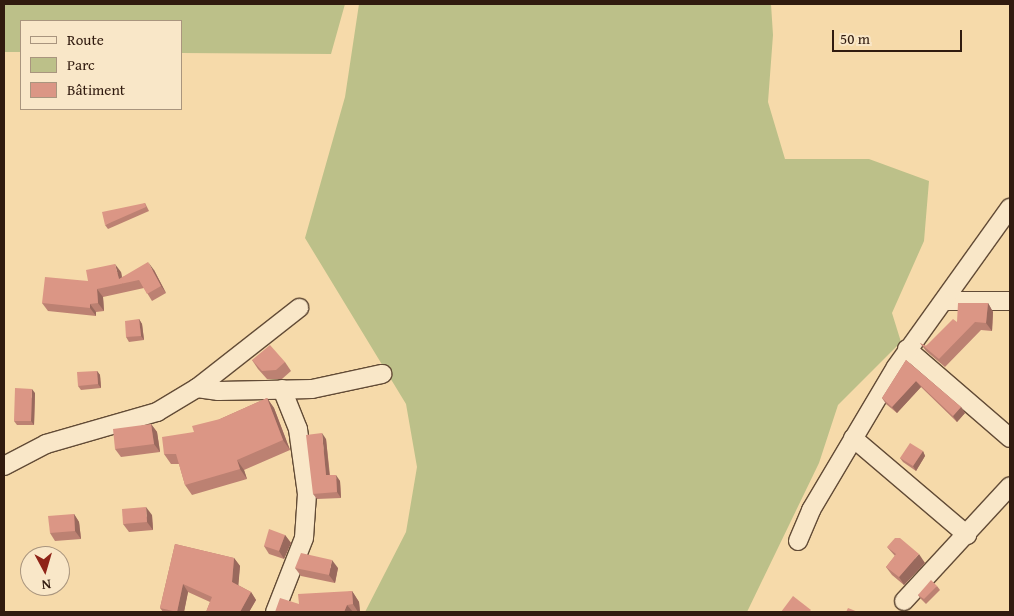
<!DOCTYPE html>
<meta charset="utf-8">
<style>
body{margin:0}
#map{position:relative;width:1014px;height:616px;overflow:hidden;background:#f6daaa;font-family:"Gentium Book Plus",serif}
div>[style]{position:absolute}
.green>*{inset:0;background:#bcc089}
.roads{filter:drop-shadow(1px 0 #624b36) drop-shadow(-1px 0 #624b36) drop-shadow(0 1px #624b36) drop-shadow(0 -1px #624b36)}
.street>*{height:18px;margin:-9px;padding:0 9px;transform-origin:9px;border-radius:9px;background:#f9e7c8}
.wall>*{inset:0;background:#bc8172}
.shaded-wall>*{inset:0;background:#99695d}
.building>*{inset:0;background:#db9685}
span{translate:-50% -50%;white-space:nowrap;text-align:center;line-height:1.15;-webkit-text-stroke:4.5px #f9e7c8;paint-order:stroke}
.frame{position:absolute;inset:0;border:5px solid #311b0f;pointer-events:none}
.legend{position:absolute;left:20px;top:20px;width:162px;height:90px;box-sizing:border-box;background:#f9e7c8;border:1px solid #a9957e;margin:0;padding:6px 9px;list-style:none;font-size:15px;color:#311b0f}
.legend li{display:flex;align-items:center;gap:10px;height:25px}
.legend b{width:25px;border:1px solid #a9957e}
.north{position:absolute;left:20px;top:546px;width:50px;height:50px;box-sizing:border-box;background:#f9e7c8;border:1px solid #a9957e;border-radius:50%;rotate:174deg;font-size:14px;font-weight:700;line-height:20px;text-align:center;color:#311b0f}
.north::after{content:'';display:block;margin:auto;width:18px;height:22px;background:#8f2418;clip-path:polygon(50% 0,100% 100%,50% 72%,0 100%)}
.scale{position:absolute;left:832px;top:30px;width:130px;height:22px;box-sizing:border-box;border:2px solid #311b0f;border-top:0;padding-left:6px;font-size:15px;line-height:18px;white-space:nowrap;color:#311b0f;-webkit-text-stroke:4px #f9e7c8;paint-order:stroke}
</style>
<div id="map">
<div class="green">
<i style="clip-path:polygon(4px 4px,345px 4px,331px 54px,181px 53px,181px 21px,21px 21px,21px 52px,4px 52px)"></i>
<i style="clip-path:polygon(359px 4px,771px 4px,773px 35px,768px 102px,785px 159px,869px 159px,929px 181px,924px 241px,892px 313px,901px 342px,838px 405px,819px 463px,747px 612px,365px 612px,406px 532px,417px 467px,406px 404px,305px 238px,345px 97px)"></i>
</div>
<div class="roads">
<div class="street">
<i style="left:944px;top:301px;width:66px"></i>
<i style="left:907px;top:349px;width:136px;rotate:40.8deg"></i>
<i style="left:197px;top:388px;width:130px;rotate:-38.1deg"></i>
<i style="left:853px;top:438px;width:150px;rotate:40.4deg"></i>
<i style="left:4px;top:466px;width:47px;rotate:-27.6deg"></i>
<i style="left:46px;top:444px;width:116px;rotate:-16.1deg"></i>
<i style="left:157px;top:412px;width:47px;rotate:-31deg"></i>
<i style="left:197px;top:388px;width:22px;rotate:8deg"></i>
<i style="left:219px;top:391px;width:93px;rotate:-1.2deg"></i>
<i style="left:312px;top:389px;width:72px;rotate:-12.1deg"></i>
<i style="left:798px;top:541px;width:34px;rotate:-67deg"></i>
<i style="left:811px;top:510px;width:166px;rotate:-59.3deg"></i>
<i style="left:896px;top:367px;width:196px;rotate:-54.4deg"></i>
<i style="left:904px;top:601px;width:156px;rotate:-47.3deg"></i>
<i style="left:275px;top:612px;width:79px;rotate:-68.6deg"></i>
<i style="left:304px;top:538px;width:44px;rotate:-86.1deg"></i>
<i style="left:307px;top:494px;width:66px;rotate:-97.9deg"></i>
<i style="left:298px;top:429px;width:43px;rotate:-111.8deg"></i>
</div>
</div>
<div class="wall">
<i style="clip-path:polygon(145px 203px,149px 211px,108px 229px,105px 225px)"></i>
<i style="clip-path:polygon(154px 270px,166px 293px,152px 301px,144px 288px,103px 297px,104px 311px,96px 312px,96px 316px,48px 311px,42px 303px,88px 281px,121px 272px,122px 277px)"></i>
<i style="clip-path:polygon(988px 303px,993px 312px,992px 331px,981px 330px,945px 367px,926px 351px,920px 343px,926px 346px,957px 322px)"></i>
<i style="clip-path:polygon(139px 319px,142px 324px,144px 340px,129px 342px,126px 337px)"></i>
<i style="clip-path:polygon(252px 360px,285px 362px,291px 371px,282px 379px,267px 379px,258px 369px)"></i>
<i style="clip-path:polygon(906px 360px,961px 407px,965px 413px,957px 422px,921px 387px,897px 413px,886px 404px,882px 398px)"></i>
<i style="clip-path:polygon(97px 371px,100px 375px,101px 388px,81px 390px,78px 386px)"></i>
<i style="clip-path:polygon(35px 393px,34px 425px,17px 425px,14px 421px)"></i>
<i style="clip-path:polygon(267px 398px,274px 408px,290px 450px,244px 470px,247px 479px,192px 495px,185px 485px,179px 464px,171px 464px,164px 454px,220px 419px)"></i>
<i style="clip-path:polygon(151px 424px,157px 432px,160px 452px,121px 457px,115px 449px)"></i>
<i style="clip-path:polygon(326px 439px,330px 475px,340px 481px,341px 498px,317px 499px,313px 494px)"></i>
<i style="clip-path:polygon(923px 451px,925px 456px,916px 471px,903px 462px,900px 458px)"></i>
<i style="clip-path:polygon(74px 514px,79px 522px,81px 539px,55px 541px,50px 533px)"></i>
<i style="clip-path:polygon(152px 515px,153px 530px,129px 532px,123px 524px)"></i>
<i style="clip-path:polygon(285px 535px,291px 543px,284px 559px,269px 554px,264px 546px)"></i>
<i style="clip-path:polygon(175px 544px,234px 558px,240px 566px,238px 585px,251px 592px,256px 600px,249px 612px,206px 612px,210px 602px,188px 592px,184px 612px,163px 612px,160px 608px)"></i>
<i style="clip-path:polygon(887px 547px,925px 563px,904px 585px,892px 575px,886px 567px,895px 556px)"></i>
<i style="clip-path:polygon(295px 568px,338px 568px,335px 583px,301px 576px)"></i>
<i style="clip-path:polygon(937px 586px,940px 590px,926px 604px,921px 599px,918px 595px)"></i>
<i style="clip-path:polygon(352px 591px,359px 602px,360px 612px,275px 612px,299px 604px)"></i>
</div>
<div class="shaded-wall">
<i style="clip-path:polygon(148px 262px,154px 270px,166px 293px,161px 286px)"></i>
<i style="clip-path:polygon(115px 264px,121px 272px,123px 284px,119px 279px)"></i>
<i style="clip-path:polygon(97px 289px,103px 297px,104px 311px,98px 303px)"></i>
<i style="clip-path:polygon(988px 303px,993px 312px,992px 331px,986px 323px)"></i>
<i style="clip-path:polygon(90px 304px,96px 312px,96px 316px,90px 308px)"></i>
<i style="clip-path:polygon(139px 319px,142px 324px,144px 340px,141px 336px)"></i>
<i style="clip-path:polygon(97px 371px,100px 375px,101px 388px,98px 384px)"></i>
<i style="clip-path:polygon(916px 381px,921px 387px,897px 413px,892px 407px)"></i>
<i style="clip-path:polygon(32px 389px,35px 393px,34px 425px,31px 421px)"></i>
<i style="clip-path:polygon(267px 398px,274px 408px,290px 450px,283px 440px)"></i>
<i style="clip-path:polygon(961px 407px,965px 413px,957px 422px,953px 416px)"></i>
<i style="clip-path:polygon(151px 424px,157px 432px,160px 452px,154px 444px)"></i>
<i style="clip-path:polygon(322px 433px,326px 439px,330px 481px,326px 475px)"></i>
<i style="clip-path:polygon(923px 451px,925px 456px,916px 471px,913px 466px)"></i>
<i style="clip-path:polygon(237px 460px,244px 470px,247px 479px,240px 469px)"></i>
<i style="clip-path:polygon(336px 475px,340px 481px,341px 498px,337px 492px)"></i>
<i style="clip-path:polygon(146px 507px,152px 515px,153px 530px,147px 522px)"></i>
<i style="clip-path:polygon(74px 514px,79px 522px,81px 539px,75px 531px)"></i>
<i style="clip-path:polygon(285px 535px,291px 543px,284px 559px,279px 551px)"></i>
<i style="clip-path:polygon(919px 554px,925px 563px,904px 585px,899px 577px)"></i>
<i style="clip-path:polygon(234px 558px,240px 566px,238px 590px,232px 582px)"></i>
<i style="clip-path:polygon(332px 560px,338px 568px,335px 583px,329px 575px)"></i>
<i style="clip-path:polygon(183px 584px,188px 592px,184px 612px,177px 612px)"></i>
<i style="clip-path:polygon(352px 591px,359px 602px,360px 612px,358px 612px,353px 604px)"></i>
<i style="clip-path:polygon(251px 592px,256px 600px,249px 612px,240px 612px)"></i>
<i style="clip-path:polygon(347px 605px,353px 612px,344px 612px)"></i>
</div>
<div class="building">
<i style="clip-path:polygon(145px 203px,146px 207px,105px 225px,102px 212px)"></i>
<i style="clip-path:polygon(148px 262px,161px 286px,147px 294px,139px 280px,97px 289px,98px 303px,90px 304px,90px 308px,42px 303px,45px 277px,88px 281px,86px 270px,115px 264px,119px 279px)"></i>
<i style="clip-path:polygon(958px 303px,988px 303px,986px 323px,975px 322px,939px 359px,920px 343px,926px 346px,953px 319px,957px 322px)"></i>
<i style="clip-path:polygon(139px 319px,141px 336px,126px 337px,125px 321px)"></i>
<i style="clip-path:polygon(270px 345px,285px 362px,276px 370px,262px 371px,252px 360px)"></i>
<i style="clip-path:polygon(906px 360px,961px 407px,953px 416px,916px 381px,892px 407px,882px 398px)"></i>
<i style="clip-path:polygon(97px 371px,98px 384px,78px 386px,77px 372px)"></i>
<i style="clip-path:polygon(15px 388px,32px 389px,31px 421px,14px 421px)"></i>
<i style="clip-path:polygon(267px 398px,283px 440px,237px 460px,240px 469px,185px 485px,176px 454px,164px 454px,162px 437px,194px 432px,192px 426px,220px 419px)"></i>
<i style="clip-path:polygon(151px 424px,154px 444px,115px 449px,113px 429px)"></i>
<i style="clip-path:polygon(322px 433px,326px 475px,336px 475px,337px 492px,313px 494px,306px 435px)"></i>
<i style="clip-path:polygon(910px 443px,923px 451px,913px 466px,900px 458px)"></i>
<i style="clip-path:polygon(146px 507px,147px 522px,123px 524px,122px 509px)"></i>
<i style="clip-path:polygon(74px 514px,75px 531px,50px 533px,48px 516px)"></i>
<i style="clip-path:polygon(269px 529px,285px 535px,279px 551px,264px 546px)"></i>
<i style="clip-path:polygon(895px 538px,900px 538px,919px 554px,899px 577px,886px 567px,896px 554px,887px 547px)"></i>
<i style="clip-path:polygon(175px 544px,234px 558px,232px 582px,251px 592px,240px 612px,206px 612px,212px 597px,183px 584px,177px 612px,160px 608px)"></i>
<i style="clip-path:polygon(301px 553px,332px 560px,329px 575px,295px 568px)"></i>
<i style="clip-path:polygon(931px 580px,937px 586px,924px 599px,918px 595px)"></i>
<i style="clip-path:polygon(352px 591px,353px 604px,347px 605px,344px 612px,275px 612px,280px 598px,299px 604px,298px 594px)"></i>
<i style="clip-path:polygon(793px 596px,811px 610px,809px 612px,781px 612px)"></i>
<i style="clip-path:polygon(848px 608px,858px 612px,846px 612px)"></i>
</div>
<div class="frame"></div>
<ul class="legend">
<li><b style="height:6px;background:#f9e7c8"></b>Route</li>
<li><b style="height:14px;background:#bcc089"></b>Parc</li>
<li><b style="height:14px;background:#db9685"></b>Bâtiment</li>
</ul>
<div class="north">N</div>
<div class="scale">50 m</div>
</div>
